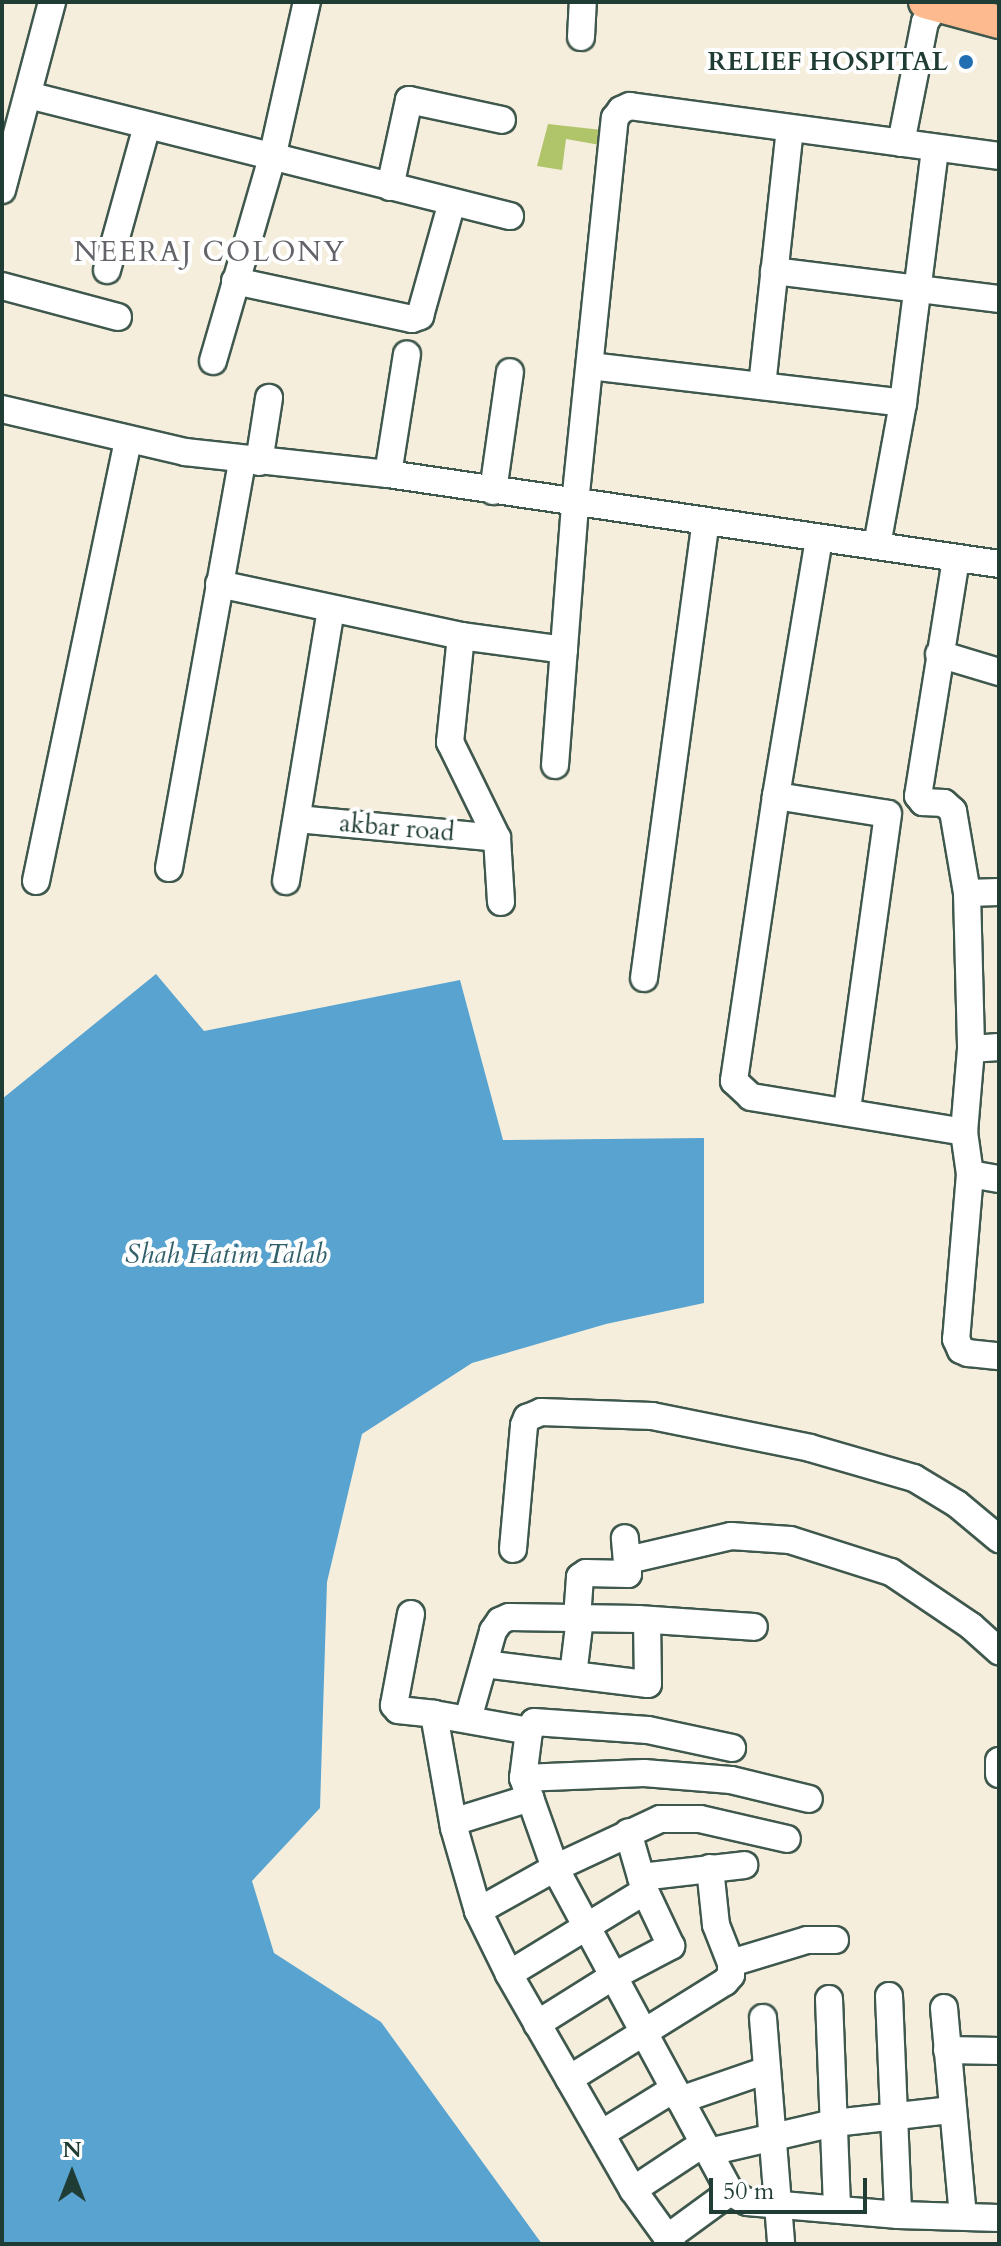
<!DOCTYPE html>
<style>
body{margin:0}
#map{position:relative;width:1001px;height:2246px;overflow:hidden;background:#f5eedc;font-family:Cardo,serif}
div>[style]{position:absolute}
.green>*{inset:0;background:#b0c569}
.water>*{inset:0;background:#58a3d0}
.roads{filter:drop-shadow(2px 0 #3f584d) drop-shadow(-2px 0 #3f584d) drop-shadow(0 2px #3f584d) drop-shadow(0 -2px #3f584d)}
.minor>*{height:26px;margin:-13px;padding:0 13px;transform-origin:13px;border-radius:13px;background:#fff}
.major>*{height:32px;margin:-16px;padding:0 16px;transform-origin:16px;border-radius:16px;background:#fcba8e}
.dots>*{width:22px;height:22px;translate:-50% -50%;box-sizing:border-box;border:4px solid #fff;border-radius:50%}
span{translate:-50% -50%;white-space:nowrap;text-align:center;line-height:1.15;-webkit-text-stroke:8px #fff;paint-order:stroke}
.poi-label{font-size:26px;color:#1f3d34;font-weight:700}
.right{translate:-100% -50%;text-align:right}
.street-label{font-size:26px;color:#1f3d34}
.neighbourhood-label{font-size:28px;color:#626469;letter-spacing:2px}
.water-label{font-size:28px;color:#33616b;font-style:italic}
.frame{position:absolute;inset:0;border:4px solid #1f3d34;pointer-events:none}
.north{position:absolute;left:32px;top:2134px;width:80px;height:80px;-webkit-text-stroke:6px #fff;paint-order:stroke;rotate:0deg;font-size:22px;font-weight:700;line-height:32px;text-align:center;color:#1f3d34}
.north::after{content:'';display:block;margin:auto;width:28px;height:36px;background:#1f3d34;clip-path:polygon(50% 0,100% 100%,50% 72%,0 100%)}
.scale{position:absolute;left:709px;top:2178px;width:158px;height:36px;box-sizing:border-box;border:4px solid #1f3d34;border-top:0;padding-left:10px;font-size:24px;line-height:28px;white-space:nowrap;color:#1f3d34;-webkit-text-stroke:6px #fff;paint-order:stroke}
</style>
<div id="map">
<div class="green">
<i style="clip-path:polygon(548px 124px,611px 131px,606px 146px,566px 139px,562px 170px,537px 166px)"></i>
</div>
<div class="water">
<i style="clip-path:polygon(156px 974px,204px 1031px,460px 980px,503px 1140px,704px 1138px,704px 1303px,606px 1324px,472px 1363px,362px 1434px,327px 1582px,320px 1808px,252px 1881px,274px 1953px,381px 2022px,542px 2244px,2px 2244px,2px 1099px)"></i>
</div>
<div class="roads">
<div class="minor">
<i style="left:581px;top:37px;width:35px;rotate:-87deg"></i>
<i style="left:28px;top:95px;width:497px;rotate:14.1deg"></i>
<i style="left:901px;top:143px;width:123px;rotate:-78.8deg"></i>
<i style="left:925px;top:22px;width:18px;rotate:-56deg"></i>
<i style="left:390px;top:187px;width:89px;rotate:-77.7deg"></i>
<i style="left:409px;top:100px;width:95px;rotate:12.1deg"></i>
<i style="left:2px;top:190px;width:195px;rotate:-75.1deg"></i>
<i style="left:107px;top:270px;width:149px;rotate:-74.5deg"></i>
<i style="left:774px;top:271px;width:227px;rotate:7.1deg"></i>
<i style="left:235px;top:281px;width:181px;rotate:12.1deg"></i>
<i style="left:412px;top:319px;width:9px;rotate:-21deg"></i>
<i style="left:420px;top:316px;width:118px;rotate:-74.3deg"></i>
<i style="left:2px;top:286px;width:120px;rotate:15deg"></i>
<i style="left:213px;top:361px;width:211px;rotate:-73.8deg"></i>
<i style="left:272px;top:158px;width:160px;rotate:-77.4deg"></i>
<i style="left:590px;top:366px;width:315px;rotate:6.7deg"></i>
<i style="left:762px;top:386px;width:259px;rotate:-83.8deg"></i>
<i style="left:2px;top:409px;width:188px;rotate:13.2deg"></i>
<i style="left:185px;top:452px;width:204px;rotate:6.2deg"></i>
<i style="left:388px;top:474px;width:618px;rotate:8.38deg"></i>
<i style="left:259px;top:462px;width:65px;rotate:-81.1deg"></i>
<i style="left:388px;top:474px;width:121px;rotate:-81deg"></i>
<i style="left:493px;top:491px;width:120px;rotate:-81.9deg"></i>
<i style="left:819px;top:539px;width:261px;rotate:99.5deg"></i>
<i style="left:776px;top:796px;width:288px;rotate:98.4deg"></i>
<i style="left:734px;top:1081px;width:23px;rotate:43deg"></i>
<i style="left:751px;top:1097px;width:216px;rotate:9.3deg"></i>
<i style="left:877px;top:545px;width:144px;rotate:-79.6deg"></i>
<i style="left:903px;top:403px;width:257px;rotate:-82.8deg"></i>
<i style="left:956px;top:559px;width:240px;rotate:99.1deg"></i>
<i style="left:918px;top:796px;width:8px;rotate:50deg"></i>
<i style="left:923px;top:802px;width:21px;rotate:3deg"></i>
<i style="left:944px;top:803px;width:12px;rotate:42deg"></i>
<i style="left:953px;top:811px;width:83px;rotate:80.3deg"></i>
<i style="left:967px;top:893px;width:156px;rotate:88.5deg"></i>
<i style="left:971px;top:1049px;width:83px;rotate:94.8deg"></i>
<i style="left:964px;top:1132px;width:42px;rotate:81.9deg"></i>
<i style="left:970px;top:1174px;width:166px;rotate:94.8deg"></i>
<i style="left:956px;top:1339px;width:12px;rotate:66deg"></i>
<i style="left:961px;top:1350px;width:8px;rotate:23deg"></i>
<i style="left:968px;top:1353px;width:31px;rotate:6deg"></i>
<i style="left:219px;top:584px;width:248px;rotate:12.1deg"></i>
<i style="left:461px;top:636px;width:104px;rotate:7.7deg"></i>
<i style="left:461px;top:636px;width:107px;rotate:95.9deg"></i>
<i style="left:450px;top:742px;width:107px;rotate:63.9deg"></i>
<i style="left:497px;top:838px;width:64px;rotate:86.4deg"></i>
<i style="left:939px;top:654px;width:63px;rotate:16.7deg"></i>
<i style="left:555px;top:765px;width:263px;rotate:-85.6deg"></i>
<i style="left:575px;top:503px;width:387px;rotate:-84.1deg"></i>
<i style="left:615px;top:118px;width:10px;rotate:-53deg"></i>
<i style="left:621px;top:110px;width:10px;rotate:-24deg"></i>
<i style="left:630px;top:106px;width:372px;rotate:7.7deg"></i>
<i style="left:776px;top:796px;width:113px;rotate:9.1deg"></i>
<i style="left:888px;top:814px;width:300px;rotate:97.9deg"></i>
<i style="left:297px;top:819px;width:201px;rotate:5.4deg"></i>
<i style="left:169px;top:868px;width:413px;rotate:-79.8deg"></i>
<i style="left:36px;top:881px;width:451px;rotate:-78.2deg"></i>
<i style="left:286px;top:881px;width:276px;rotate:-80.6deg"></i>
<i style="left:967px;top:893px;width:32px;rotate:-2deg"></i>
<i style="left:644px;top:978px;width:461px;rotate:-82.3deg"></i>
<i style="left:971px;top:1049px;width:28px;rotate:-4deg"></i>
<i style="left:970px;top:1174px;width:29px;rotate:10deg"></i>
<i style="left:513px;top:1549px;width:124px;rotate:-84.9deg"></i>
<i style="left:524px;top:1425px;width:8px;rotate:-67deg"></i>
<i style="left:527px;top:1418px;width:15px;rotate:-23deg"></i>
<i style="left:541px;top:1412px;width:111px;rotate:2.1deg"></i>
<i style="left:652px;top:1416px;width:161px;rotate:11.4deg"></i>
<i style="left:810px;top:1448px;width:108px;rotate:16.1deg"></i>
<i style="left:914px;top:1478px;width:50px;rotate:31.2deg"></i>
<i style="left:957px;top:1504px;width:55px;rotate:39.8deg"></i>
<i style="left:628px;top:1560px;width:106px;rotate:-13.1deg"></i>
<i style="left:731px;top:1536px;width:59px;rotate:3.9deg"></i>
<i style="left:790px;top:1540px;width:106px;rotate:17.6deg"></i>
<i style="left:891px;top:1572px;width:97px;rotate:34deg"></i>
<i style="left:971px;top:1626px;width:38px;rotate:42deg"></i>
<i style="left:411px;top:1614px;width:93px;rotate:100.6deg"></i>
<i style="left:394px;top:1705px;width:6px;rotate:51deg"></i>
<i style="left:398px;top:1710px;width:36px;rotate:6deg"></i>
<i style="left:577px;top:1618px;width:41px;rotate:-85.8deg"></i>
<i style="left:580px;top:1577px;width:7px;rotate:-34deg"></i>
<i style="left:586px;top:1573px;width:42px;rotate:1.4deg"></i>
<i style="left:628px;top:1574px;width:36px;rotate:-95deg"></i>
<i style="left:484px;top:1664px;width:165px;rotate:7deg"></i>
<i style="left:648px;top:1684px;width:64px;rotate:-90.9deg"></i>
<i style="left:573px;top:1675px;width:57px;rotate:-83deg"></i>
<i style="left:468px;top:1719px;width:91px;rotate:-74.1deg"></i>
<i style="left:493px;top:1631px;width:12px;rotate:-55deg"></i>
<i style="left:500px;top:1621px;width:10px;rotate:-24deg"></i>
<i style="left:509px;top:1617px;width:129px;rotate:0.9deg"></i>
<i style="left:638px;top:1619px;width:116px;rotate:3.9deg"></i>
<i style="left:529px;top:1731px;width:47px;rotate:97.3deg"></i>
<i style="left:523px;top:1778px;width:96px;rotate:70.4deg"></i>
<i style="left:555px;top:1868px;width:368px;rotate:61.6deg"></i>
<i style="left:730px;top:2192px;width:20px;rotate:30deg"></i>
<i style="left:747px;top:2202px;width:152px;rotate:4.9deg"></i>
<i style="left:898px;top:2215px;width:101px;rotate:1.7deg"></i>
<i style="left:999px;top:1761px;width:13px;rotate:90deg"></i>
<i style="left:523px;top:1778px;width:121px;rotate:-2.4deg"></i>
<i style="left:644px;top:1773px;width:87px;rotate:4.6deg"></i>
<i style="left:731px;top:1780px;width:80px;rotate:13.7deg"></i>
<i style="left:453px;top:1822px;width:81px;rotate:-17.3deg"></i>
<i style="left:710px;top:1868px;width:57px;rotate:84deg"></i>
<i style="left:716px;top:1925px;width:41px;rotate:68.5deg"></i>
<i style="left:641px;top:1877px;width:104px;rotate:-6.6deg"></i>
<i style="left:478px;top:1911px;width:88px;rotate:-29.2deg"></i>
<i style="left:555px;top:1868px;width:116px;rotate:-25deg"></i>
<i style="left:660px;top:1819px;width:40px"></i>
<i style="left:700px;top:1819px;width:89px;rotate:12.9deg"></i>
<i style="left:509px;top:1974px;width:159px;rotate:-31.4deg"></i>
<i style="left:889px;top:1996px;width:219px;rotate:87.6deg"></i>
<i style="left:829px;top:1999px;width:210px;rotate:87.8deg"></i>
<i style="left:944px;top:2008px;width:209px;rotate:84.8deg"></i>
<i style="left:763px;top:2018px;width:227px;rotate:85.4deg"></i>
<i style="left:537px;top:2024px;width:89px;rotate:-32.1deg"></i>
<i style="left:612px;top:1977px;width:67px;rotate:-27.7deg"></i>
<i style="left:671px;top:1946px;width:61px;rotate:-115.3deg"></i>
<i style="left:645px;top:1891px;width:61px;rotate:-106.1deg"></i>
<i style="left:947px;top:2050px;width:52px;rotate:1.1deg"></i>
<i style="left:569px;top:2079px;width:184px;rotate:-31.9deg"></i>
<i style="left:725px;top:1982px;width:9px;rotate:-49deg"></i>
<i style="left:731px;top:1975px;width:12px;rotate:-90deg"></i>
<i style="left:731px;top:1963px;width:79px;rotate:-16.8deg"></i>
<i style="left:807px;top:1940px;width:28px"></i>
<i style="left:680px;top:2100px;width:92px;rotate:-19deg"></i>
<i style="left:601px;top:2134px;width:86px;rotate:-31.7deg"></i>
<i style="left:709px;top:2152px;width:128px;rotate:-13.1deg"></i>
<i style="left:834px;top:2123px;width:119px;rotate:-6.3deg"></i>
<i style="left:633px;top:2190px;width:85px;rotate:-33.5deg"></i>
<i style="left:667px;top:2238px;width:78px;rotate:-36.1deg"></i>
<i style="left:672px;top:2244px;width:67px;rotate:-125.8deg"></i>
<i style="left:633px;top:2190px;width:249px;rotate:-119.9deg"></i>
<i style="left:509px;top:1974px;width:70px;rotate:-116.2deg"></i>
<i style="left:478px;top:1911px;width:86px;rotate:-106.1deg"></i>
<i style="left:454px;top:1828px;width:116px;rotate:-100deg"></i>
<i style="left:434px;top:1714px;width:97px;rotate:10.1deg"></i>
<i style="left:529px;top:1731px;width:10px;rotate:-61deg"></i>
<i style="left:534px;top:1722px;width:114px;rotate:4deg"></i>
<i style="left:648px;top:1730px;width:86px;rotate:12.1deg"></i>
</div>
<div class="major">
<i style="left:925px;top:2px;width:77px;rotate:15.1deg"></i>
</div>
</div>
<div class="dots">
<i style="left:966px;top:62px;background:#1f6fb2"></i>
</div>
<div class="poi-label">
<span class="right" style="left:948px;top:62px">RELIEF HOSPITAL</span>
</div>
<div class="street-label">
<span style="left:397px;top:828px;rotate:5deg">akbar road</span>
</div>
<div class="neighbourhood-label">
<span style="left:210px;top:252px">NEERAJ COLONY</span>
</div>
<div class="water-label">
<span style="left:226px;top:1254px">Shah Hatim Talab</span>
</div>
<div class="frame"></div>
<div class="north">N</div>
<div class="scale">50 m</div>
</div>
